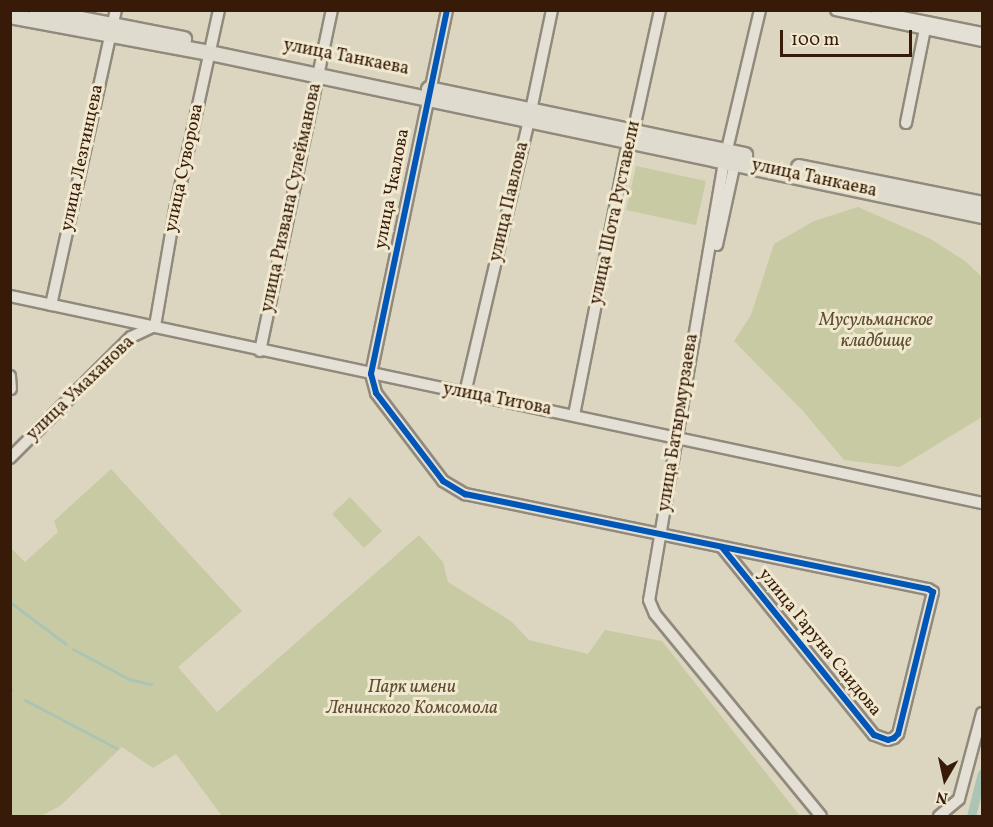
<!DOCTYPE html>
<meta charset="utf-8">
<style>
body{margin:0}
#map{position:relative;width:993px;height:827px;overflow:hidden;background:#dcd6c1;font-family:Vollkorn,serif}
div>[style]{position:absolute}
.green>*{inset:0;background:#c8caa4}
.stream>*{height:3px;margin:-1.5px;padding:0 1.5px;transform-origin:1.5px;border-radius:1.5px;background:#acc4b4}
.canal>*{height:9px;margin:-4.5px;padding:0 4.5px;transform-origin:4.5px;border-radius:4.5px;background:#acc4b4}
.roads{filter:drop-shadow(2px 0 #918a7c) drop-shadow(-2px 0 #918a7c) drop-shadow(0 2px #918a7c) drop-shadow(0 -2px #918a7c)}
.minor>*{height:10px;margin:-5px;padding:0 5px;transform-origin:5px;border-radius:5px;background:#e4e0d6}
.major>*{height:14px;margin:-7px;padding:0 7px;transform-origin:7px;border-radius:7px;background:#dfdbcf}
.cycleway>*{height:6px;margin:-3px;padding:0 3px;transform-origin:3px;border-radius:3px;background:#0057b8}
span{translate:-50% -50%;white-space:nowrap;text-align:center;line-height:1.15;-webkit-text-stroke:6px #f0e8cf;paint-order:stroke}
.street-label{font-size:18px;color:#371b08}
.park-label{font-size:18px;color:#5e4d30;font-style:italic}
.frame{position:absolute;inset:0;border:12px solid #371b08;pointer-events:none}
.north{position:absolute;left:915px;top:749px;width:60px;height:60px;-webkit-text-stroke:4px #f0e8cf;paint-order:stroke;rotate:189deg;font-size:16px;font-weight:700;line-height:24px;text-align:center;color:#371b08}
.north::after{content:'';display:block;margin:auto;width:21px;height:27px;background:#371b08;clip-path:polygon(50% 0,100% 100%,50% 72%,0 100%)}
.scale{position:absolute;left:780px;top:30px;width:132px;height:27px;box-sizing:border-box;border:3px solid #371b08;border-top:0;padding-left:8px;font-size:18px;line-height:21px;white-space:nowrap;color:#371b08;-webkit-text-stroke:4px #f0e8cf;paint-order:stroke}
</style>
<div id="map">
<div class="green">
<i style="clip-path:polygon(636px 166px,706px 181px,696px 225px,626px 210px)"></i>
<i style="clip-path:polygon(858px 207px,929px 238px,965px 261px,982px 277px,982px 417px,900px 467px,844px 460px,803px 411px,734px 341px,751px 315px,774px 244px,814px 221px)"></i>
<i style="clip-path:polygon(111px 469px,242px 611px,178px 667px,217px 712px,419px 535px,443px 562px,448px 582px,511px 621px,529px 640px,588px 654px,605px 630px,662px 641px,800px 816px,222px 816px,176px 754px,153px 768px,122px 747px,60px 806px,41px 816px,11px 816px,11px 548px,25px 562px,58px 532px,54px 521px)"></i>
<i style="clip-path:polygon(350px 497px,382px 531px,364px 548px,332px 514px)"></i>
</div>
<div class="stream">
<i style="left:10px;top:602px;width:70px;rotate:36.9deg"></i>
<i style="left:73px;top:649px;width:64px;rotate:28.2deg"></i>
<i style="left:129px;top:679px;width:23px;rotate:13deg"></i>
<i style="left:10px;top:689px;width:2px;rotate:27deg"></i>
<i style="left:25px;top:700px;width:103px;rotate:27.8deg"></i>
</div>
<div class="canal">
<i style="left:971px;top:816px;width:44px;rotate:-75.7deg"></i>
</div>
<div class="roads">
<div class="minor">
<i style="left:447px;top:10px;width:372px;rotate:101.8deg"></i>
<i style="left:371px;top:374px;width:20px;rotate:75deg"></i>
<i style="left:376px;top:393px;width:111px;rotate:52.7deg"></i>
<i style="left:443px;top:481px;width:26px;rotate:31deg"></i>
<i style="left:465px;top:494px;width:473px;rotate:11.6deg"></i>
<i style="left:928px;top:589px;width:6px;rotate:31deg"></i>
<i style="left:933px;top:592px;width:146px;rotate:103.8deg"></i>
<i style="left:898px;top:734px;width:6px;rotate:135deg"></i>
<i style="left:894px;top:738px;width:6px;rotate:162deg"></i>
<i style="left:888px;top:740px;width:15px;rotate:-160deg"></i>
<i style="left:874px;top:735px;width:242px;rotate:-129deg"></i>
<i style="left:760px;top:10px;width:156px;rotate:103.3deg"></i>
<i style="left:724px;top:162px;width:444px;rotate:99.7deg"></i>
<i style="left:649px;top:600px;width:15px;rotate:67deg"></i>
<i style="left:655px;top:614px;width:261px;rotate:50.6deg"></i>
<i style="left:836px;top:10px;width:149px;rotate:12deg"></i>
<i style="left:877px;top:12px;width:107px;rotate:11.3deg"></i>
<i style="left:906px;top:123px;width:101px;rotate:-78.6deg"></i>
<i style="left:717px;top:245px;width:89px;rotate:-77.7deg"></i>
<i style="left:10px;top:296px;width:994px;rotate:12.02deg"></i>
<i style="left:51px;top:305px;width:302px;rotate:-77.6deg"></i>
<i style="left:260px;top:351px;width:349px;rotate:-78.1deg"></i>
<i style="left:10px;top:376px;width:13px;rotate:86deg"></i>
<i style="left:465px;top:393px;width:280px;rotate:-76.8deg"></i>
<i style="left:529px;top:120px;width:112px;rotate:-78.2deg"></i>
<i style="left:574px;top:415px;width:277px;rotate:-78.8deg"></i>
<i style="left:628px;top:143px;width:11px;rotate:-63deg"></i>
<i style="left:633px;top:133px;width:126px;rotate:-77.6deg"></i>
<i style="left:10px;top:458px;width:171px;rotate:-45deg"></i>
<i style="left:131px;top:337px;width:26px;rotate:-25deg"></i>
<i style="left:155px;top:326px;width:118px;rotate:-80.2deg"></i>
<i style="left:175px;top:210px;width:205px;rotate:-77.6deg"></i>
<i style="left:939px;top:816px;width:26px;rotate:-40deg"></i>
<i style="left:959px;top:799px;width:89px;rotate:-75deg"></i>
</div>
<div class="major">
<i style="left:36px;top:10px;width:151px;rotate:11.1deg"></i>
<i style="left:10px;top:16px;width:203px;rotate:10.5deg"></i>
<i style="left:210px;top:53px;width:789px;rotate:11.92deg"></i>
<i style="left:429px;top:89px;width:323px;rotate:11.8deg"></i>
<i style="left:799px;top:167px;width:187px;rotate:11.4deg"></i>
</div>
</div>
<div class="cycleway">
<i style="left:447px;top:10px;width:372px;rotate:101.8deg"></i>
<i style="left:371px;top:374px;width:20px;rotate:75deg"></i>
<i style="left:376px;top:393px;width:111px;rotate:52.7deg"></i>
<i style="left:443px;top:481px;width:26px;rotate:31deg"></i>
<i style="left:465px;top:494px;width:473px;rotate:11.6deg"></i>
<i style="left:928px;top:589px;width:6px;rotate:31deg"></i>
<i style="left:933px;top:592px;width:146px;rotate:103.8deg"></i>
<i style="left:898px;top:734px;width:6px;rotate:135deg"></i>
<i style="left:894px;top:738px;width:6px;rotate:162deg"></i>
<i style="left:888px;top:740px;width:15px;rotate:-160deg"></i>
<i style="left:874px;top:735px;width:242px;rotate:-129deg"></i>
</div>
<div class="street-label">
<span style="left:346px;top:58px;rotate:11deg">улица Танкаева</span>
<span style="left:83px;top:158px;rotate:-78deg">улица Лезгинцева</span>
<span style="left:185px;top:168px;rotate:-78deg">улица Суворова</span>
<span style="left:814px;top:179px;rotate:12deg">улица Танкаева</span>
<span style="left:393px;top:189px;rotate:-79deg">улица Чкалова</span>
<span style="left:292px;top:198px;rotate:-78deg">улица Ризвана Сулейманова</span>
<span style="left:510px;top:202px;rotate:-77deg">улица Павлова</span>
<span style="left:616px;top:213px;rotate:-78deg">улица Шота Руставели</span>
<span style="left:81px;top:389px;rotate:-44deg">улица Умаханова</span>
<span style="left:497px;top:400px;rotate:11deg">улица Титова</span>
<span style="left:679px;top:423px;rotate:-81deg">улица Батырмурзаева</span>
<span style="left:819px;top:643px;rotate:51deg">улица Гаруна Саидова</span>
</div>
<div class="park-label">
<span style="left:876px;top:332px">Мусульманское<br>кладбище</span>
<span style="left:412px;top:699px">Парк имени<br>Ленинского Комсомола</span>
</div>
<div class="frame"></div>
<div class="north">N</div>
<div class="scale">100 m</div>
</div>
